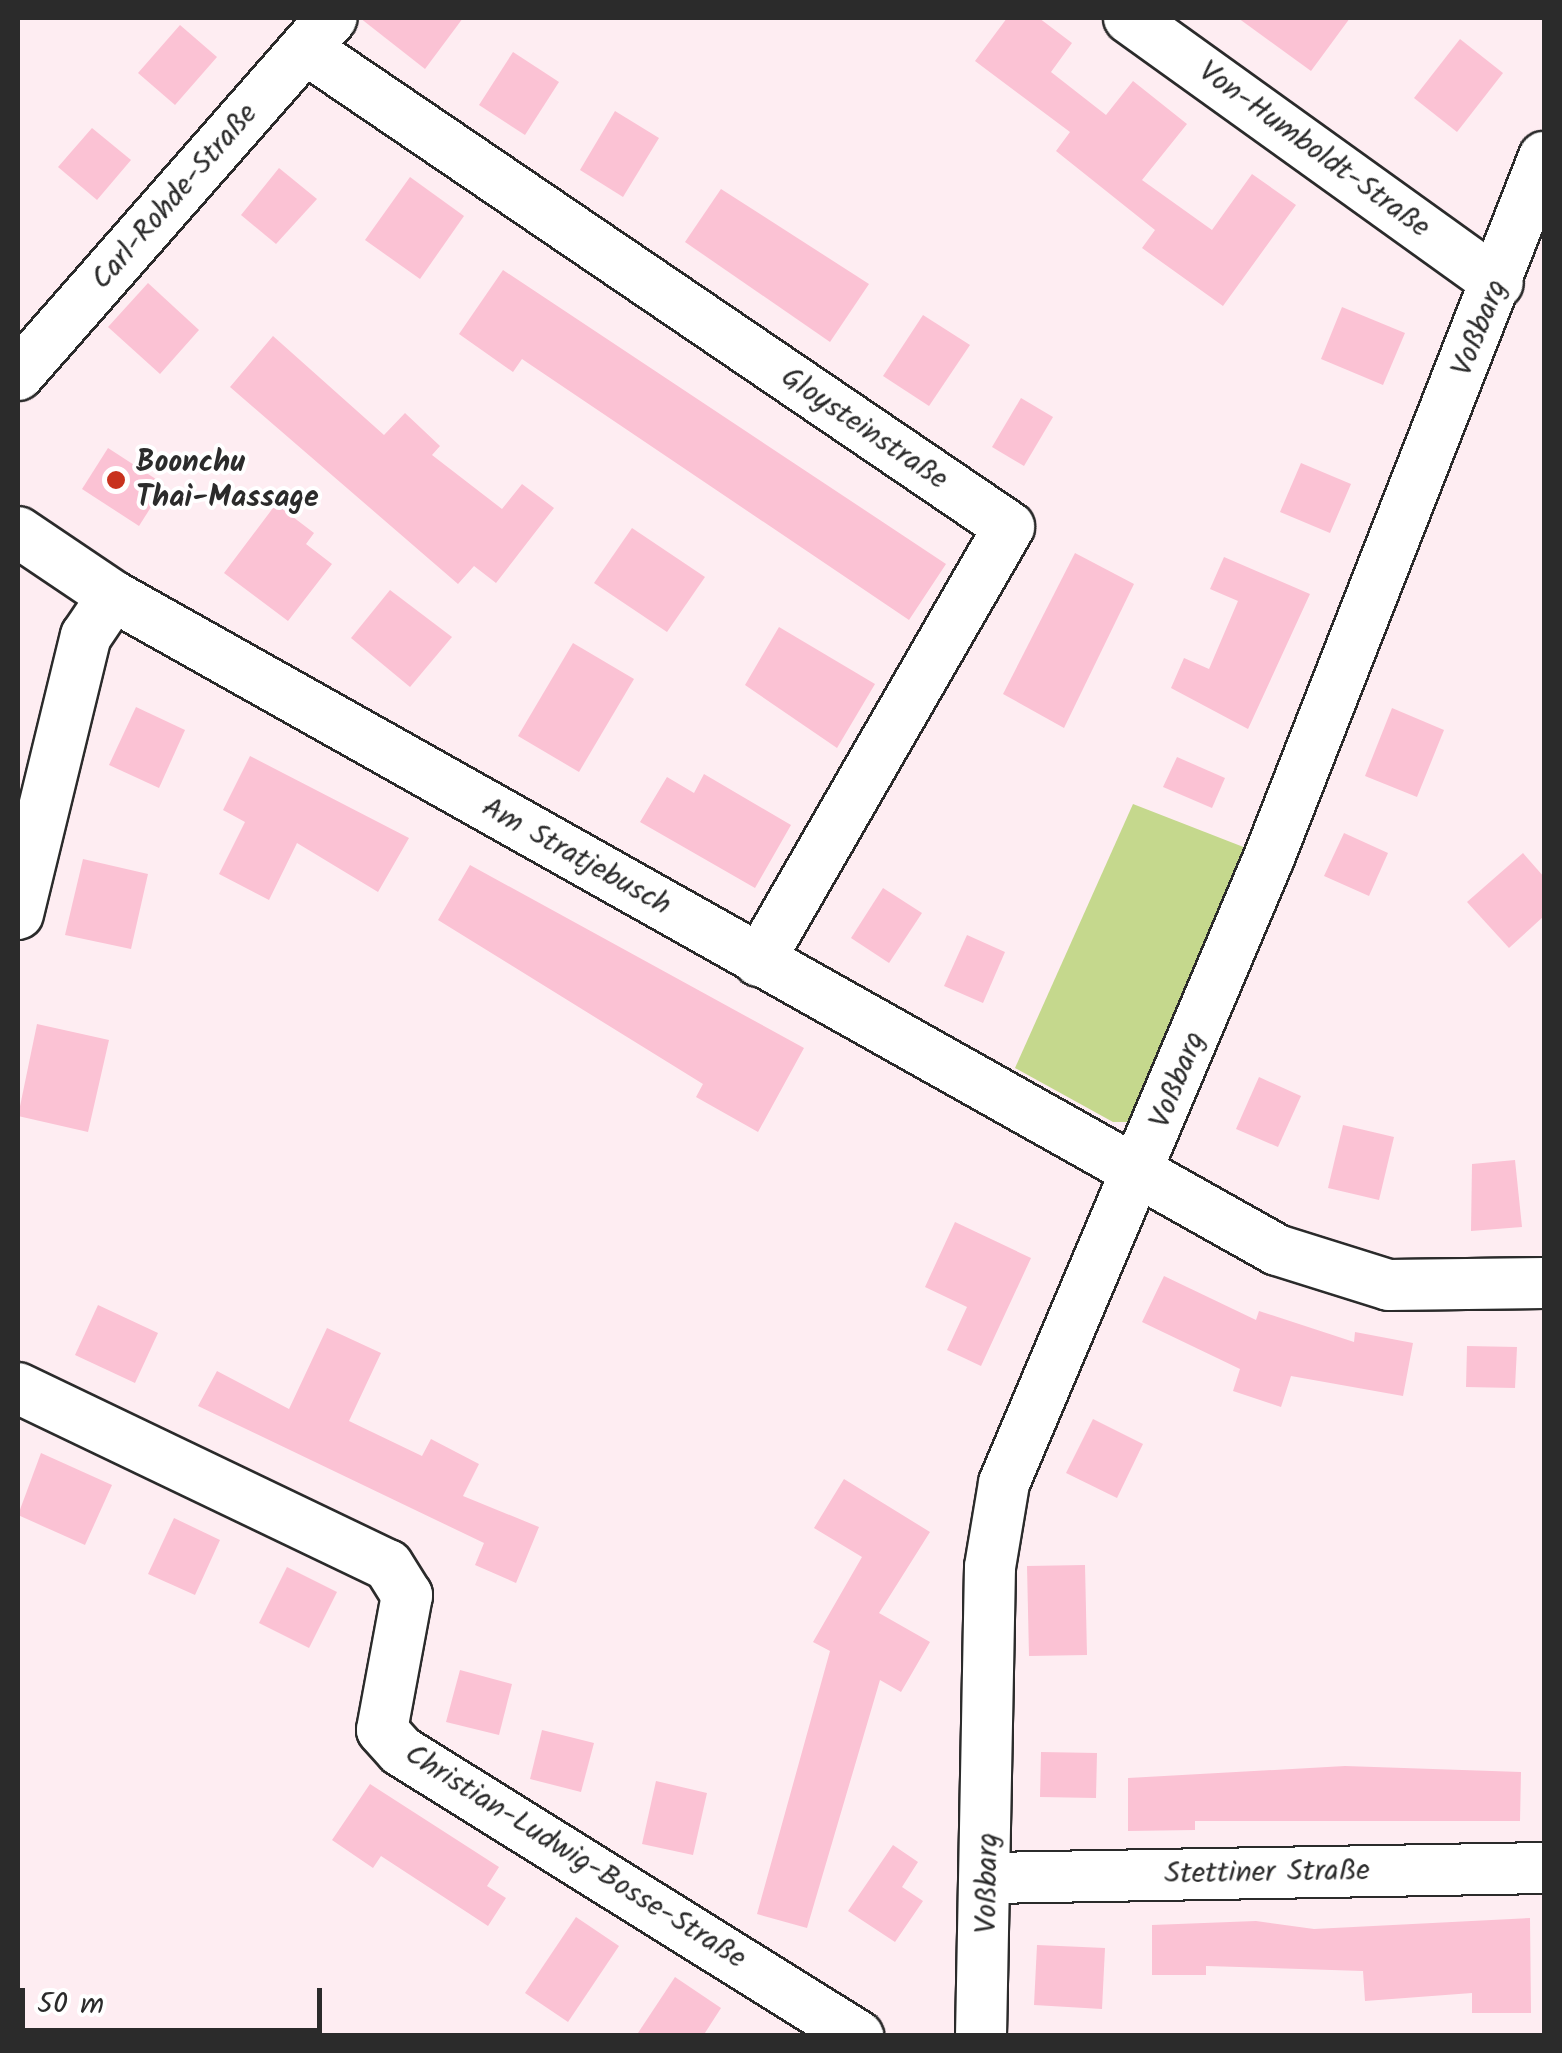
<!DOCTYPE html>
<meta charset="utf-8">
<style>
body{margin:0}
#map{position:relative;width:1562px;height:2053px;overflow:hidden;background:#feedf2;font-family:Kalam,sans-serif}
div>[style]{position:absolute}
.green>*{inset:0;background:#c5d88d}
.building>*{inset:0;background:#fbc2d4}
.roads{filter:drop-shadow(2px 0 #2b2b2b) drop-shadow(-2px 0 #2b2b2b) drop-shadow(0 2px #2b2b2b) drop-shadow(0 -2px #2b2b2b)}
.minor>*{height:50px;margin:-25px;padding:0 25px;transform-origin:25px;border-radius:25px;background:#fff}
.dots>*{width:28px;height:28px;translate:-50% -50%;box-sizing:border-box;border:5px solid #fff;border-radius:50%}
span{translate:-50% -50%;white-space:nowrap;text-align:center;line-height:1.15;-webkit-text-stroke:8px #fff;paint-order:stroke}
.street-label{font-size:30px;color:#2b2b2b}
.poi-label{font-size:30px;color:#2b2b2b;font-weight:700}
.left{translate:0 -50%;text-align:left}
.frame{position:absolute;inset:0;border:20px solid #2b2b2b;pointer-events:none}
.scale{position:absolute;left:20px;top:1988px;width:302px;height:45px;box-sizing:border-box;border:5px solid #2b2b2b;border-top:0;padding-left:12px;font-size:30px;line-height:35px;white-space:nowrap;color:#2b2b2b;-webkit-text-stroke:8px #fff;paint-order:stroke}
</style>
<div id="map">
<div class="green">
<i style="clip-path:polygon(1133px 804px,1246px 848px,1136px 1122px,1113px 1122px,1015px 1068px)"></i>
</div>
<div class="building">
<i style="clip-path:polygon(360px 18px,463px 18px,425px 69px)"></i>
<i style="clip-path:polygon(1007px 18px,1039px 18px,1072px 43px,1051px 72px,1106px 115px,1133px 81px,1187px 124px,1142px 180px,1212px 230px,1252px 174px,1296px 205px,1223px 306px,1142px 248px,1155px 230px,1056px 151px,1070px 132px,975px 61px)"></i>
<i style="clip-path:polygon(1238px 18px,1350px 18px,1311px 71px)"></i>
<i style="clip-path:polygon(180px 25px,217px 57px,175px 105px,138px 73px)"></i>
<i style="clip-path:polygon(1460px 39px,1503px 73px,1457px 132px,1414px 98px)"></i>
<i style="clip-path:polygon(513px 52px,559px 82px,525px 135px,479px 105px)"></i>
<i style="clip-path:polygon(615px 111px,659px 138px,623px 197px,580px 170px)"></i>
<i style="clip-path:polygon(92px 128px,131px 160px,97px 200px,58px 167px)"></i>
<i style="clip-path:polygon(279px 168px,317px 199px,276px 244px,241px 215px)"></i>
<i style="clip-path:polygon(410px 177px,464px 216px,420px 279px,365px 240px)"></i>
<i style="clip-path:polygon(721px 189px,869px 284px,830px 342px,685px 242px)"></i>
<i style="clip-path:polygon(503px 270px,946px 564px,909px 620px,522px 359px,513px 372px,459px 334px)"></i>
<i style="clip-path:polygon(148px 283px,199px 330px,160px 374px,108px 327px)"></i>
<i style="clip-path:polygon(1342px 307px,1405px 333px,1383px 385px,1321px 359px)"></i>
<i style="clip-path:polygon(923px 315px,970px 345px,929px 406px,883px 376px)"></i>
<i style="clip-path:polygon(273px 336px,384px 435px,405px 413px,440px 446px,432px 455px,502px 509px,522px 484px,554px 508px,496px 583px,474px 566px,458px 584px,230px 387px)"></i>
<i style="clip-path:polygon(1021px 398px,1053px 417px,1024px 466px,992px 447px)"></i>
<i style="clip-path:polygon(108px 448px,165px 485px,139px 526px,82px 489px)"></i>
<i style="clip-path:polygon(1301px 463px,1351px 484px,1330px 533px,1280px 512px)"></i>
<i style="clip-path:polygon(276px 504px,314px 533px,306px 544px,332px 564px,288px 621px,224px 573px)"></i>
<i style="clip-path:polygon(632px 528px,705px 577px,667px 632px,594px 583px)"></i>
<i style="clip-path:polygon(1075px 553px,1134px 584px,1064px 728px,1003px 694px)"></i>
<i style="clip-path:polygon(1224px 557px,1310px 594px,1248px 729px,1171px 688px,1184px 658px,1209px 669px,1238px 601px,1210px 589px)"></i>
<i style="clip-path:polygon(390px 590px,452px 637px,410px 687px,351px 638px)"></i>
<i style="clip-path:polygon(779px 627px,875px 684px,837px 748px,745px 685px)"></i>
<i style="clip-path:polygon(573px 643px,634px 679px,579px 772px,518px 736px)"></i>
<i style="clip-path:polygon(136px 707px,185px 730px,159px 788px,109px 765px)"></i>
<i style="clip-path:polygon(1392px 708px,1444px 730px,1417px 797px,1365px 776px)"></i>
<i style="clip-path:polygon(250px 756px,409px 838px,378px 892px,297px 843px,269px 900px,219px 874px,245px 822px,223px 810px)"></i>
<i style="clip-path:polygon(1177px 757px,1225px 778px,1212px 808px,1163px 787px)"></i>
<i style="clip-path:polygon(704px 774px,791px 825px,755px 888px,640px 822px,667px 777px,694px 793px)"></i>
<i style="clip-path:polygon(1344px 833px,1388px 853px,1369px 896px,1324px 876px)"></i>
<i style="clip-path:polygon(1523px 853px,1544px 877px,1544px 916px,1509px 948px,1467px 902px)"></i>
<i style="clip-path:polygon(83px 859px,148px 874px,131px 949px,65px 935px)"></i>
<i style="clip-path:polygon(470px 865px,804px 1048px,758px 1132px,696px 1097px,703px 1084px,438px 920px)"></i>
<i style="clip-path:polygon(883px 888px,922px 913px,889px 963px,851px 938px)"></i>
<i style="clip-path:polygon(967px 935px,1005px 952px,983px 1003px,944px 986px)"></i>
<i style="clip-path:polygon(37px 1024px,109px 1040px,88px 1132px,18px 1116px)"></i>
<i style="clip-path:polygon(1259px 1077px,1301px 1096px,1278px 1147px,1236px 1129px)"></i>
<i style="clip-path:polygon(1343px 1125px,1394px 1137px,1379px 1200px,1328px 1188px)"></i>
<i style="clip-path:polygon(1515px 1160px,1522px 1227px,1471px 1231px,1472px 1164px)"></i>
<i style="clip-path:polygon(955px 1222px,1031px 1258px,981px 1366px,947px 1350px,967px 1307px,925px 1287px)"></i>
<i style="clip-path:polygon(1164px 1276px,1256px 1320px,1259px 1311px,1354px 1342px,1355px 1332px,1413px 1343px,1403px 1396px,1291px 1376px,1281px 1407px,1233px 1391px,1240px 1369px,1142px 1322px)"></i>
<i style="clip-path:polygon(98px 1305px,158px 1333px,135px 1383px,75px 1355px)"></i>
<i style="clip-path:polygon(327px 1328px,381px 1353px,349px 1421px,422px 1456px,431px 1439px,479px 1464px,463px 1496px,539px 1527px,516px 1583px,475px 1565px,484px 1543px,198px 1406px,217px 1371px,289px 1409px)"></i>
<i style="clip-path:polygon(1467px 1346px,1517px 1347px,1515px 1388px,1466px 1387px)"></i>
<i style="clip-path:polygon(1093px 1419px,1143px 1444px,1117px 1498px,1066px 1473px)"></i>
<i style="clip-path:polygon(41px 1453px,112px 1485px,85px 1545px,18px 1515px)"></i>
<i style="clip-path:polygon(844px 1479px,930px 1532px,879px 1613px,930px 1642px,901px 1692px,880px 1680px,807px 1928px,757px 1914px,830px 1651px,813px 1642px,862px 1557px,814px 1528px)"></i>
<i style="clip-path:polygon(174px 1518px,220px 1540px,195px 1595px,148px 1574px)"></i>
<i style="clip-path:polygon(1085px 1565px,1087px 1655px,1029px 1656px,1027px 1566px)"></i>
<i style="clip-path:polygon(287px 1567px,337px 1592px,309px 1648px,259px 1623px)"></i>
<i style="clip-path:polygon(460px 1670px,512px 1684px,499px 1735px,446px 1722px)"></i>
<i style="clip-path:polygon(542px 1730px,594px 1743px,581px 1792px,530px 1779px)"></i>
<i style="clip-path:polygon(1041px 1752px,1097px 1753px,1096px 1798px,1040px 1797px)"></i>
<i style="clip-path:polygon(1345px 1766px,1521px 1772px,1520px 1821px,1195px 1821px,1195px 1830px,1128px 1831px,1128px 1778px)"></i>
<i style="clip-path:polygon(656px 1781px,707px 1793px,693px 1855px,642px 1844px)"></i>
<i style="clip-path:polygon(370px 1784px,499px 1867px,487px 1886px,506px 1898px,488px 1926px,381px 1856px,373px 1868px,332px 1840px)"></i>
<i style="clip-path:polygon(893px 1845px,918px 1862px,902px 1887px,923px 1901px,895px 1942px,848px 1911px)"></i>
<i style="clip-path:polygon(576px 1917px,619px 1946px,568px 2022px,525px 1993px)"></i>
<i style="clip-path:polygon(1530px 1918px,1531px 2013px,1472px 2013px,1472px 1993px,1365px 2001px,1363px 1971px,1206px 1966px,1206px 1975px,1152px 1975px,1152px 1925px,1256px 1921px,1314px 1929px)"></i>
<i style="clip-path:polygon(1037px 1945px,1105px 1948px,1102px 2009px,1034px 2005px)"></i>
<i style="clip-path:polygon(675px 1977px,721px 2008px,703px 2036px,636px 2036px)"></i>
</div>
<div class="roads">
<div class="minor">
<i style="left:1129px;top:18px;width:454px;rotate:35.7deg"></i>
<i style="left:306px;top:49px;width:850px;rotate:34.21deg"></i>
<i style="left:1009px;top:527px;width:501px;rotate:119.94deg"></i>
<i style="left:18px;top:375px;width:475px;rotate:-48.7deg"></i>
<i style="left:18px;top:532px;width:115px;rotate:34deg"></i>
<i style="left:113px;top:596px;width:1335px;rotate:29.33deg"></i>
<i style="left:1277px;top:1250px;width:117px;rotate:17.4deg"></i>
<i style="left:1389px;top:1285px;width:155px;rotate:-0.7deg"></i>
<i style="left:18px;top:914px;width:286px;rotate:-76.3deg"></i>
<i style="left:86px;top:636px;width:48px;rotate:-56deg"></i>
<i style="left:18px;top:1388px;width:410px;rotate:25.6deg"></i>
<i style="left:388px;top:1565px;width:36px;rotate:58deg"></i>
<i style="left:407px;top:1595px;width:137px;rotate:100.5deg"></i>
<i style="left:382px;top:1730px;width:28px;rotate:48deg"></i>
<i style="left:401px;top:1751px;width:539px;rotate:31.95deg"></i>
<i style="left:989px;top:1878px;width:555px;rotate:-1.03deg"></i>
<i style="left:981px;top:2036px;width:469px;rotate:-88.9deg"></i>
<i style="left:990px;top:1567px;width:85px;rotate:-80.5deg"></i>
<i style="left:1004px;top:1483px;width:682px;rotate:-67.04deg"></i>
<i style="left:1270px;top:855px;width:750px;rotate:-68.57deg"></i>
</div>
</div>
<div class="dots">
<i style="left:116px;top:480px;background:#c8321e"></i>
</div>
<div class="street-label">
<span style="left:1314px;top:150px;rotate:36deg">Von-Humboldt-Straße</span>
<span style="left:175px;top:197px;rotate:-49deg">Carl-Rohde-Straße</span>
<span style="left:1480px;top:328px;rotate:-68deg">Voßbarg</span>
<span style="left:864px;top:429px;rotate:34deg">Gloysteinstraße</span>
<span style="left:576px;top:857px;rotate:29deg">Am Stratjebusch</span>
<span style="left:1178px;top:1080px;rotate:-68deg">Voßbarg</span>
<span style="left:575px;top:1857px;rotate:32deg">Christian-Ludwig-Bosse-Straße</span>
<span style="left:1267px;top:1873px;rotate:-1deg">Stettiner Straße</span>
<span style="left:988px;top:1883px;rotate:-89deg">Voßbarg</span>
</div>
<div class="poi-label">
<span class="left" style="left:136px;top:480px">Boonchu<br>Thai-Massage</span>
</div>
<div class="frame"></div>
<div class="scale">50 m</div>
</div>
